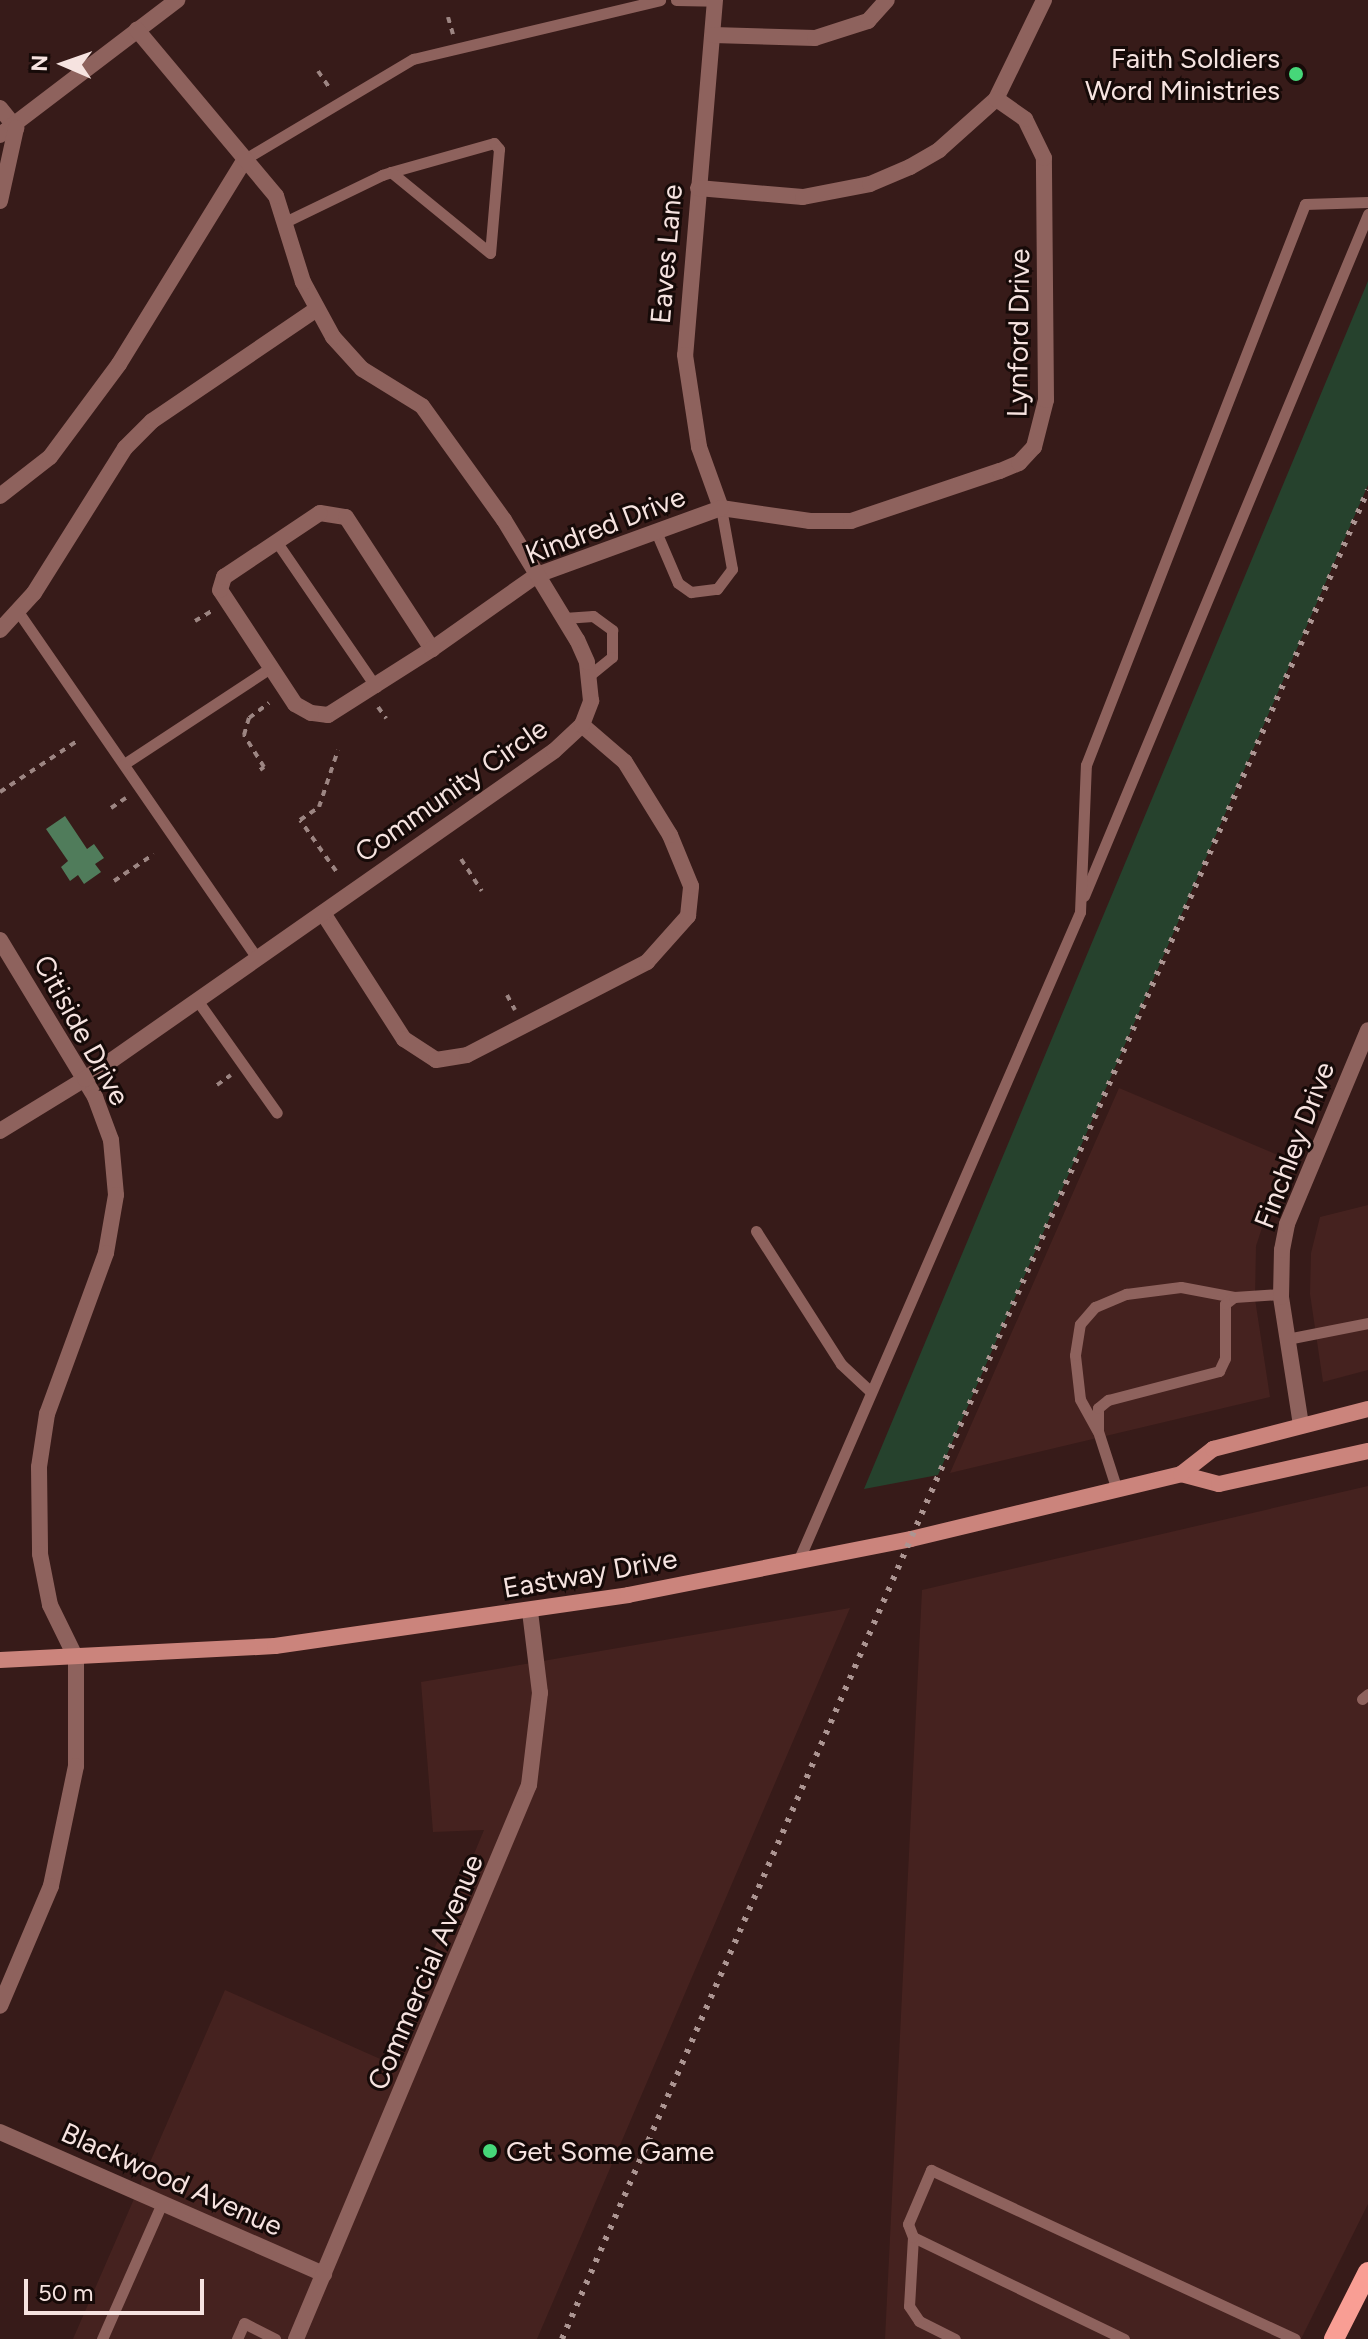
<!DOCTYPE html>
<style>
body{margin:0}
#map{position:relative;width:1368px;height:2339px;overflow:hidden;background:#371b19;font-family:Figtree,sans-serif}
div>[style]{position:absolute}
.built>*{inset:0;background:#45221f}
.green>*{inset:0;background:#26422d}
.water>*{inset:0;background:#507c5b}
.path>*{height:4px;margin-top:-2px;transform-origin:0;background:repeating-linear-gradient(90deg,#9c8582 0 6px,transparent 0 12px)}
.service>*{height:11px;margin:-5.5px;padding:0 5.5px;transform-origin:5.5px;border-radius:5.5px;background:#8e625d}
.minor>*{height:16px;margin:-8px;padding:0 8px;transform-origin:8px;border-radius:8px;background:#8e625d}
.secondary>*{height:16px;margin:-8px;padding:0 8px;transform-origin:8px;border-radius:8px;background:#cb847c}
.primary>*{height:20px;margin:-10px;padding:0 10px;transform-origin:10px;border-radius:10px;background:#f99e94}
.rail>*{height:6px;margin-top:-3px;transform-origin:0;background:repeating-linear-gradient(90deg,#ac9592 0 4px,transparent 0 12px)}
.dots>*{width:22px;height:22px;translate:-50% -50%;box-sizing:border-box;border:4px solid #160a08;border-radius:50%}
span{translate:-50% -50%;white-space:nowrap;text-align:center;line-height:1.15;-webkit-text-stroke:6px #160a08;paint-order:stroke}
.poi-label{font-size:28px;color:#f6e3e0}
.right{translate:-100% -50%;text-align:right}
.left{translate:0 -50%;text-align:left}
.street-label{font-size:28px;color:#f6e3e0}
.north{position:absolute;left:24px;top:24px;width:80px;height:80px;-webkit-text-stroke:6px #160a08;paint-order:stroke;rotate:272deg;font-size:22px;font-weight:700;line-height:32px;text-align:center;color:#f6e3e0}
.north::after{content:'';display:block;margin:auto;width:28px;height:36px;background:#f6e3e0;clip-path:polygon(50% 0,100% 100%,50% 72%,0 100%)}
.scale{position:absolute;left:24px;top:2279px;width:180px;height:36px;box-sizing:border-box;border:4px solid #f6e3e0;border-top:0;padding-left:10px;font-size:24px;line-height:28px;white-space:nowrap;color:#f6e3e0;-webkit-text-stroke:6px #160a08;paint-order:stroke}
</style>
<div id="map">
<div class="built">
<i style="clip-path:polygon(1119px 1088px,1285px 1158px,1256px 1246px,1255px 1299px,1270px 1397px,950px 1473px)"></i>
<i style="clip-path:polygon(1368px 1205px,1368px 1370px,1323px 1382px,1310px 1294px,1311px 1253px,1320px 1217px)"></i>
<i style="clip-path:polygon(1368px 1486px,1368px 2204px,1301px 2339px,885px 2339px,922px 1590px)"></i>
<i style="clip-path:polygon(850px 1608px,537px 2339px,73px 2339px,225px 1990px,387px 2062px,484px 1830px,433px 1832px,421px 1682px)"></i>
</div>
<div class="green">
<i style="clip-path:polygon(1368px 281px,1368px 485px,938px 1475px,864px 1489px)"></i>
</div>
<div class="water">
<i style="clip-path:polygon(65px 816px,87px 849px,94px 844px,104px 858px,95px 864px,101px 872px,84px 884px,78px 875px,70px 881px,61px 867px,68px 861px,46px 829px)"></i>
</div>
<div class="path">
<i style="left:448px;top:17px;width:18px;rotate:74deg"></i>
<i style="left:318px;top:71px;width:22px;rotate:56deg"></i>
<i style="left:195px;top:621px;width:21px;rotate:-31deg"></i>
<i style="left:378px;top:707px;width:14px;rotate:54deg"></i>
<i style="left:260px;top:770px;width:5px;rotate:-37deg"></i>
<i style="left:264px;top:767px;width:38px;rotate:-122deg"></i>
<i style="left:244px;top:735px;width:18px;rotate:-74deg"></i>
<i style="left:249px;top:718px;width:25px;rotate:-37deg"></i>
<i style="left:0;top:792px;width:92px;rotate:-33.5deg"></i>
<i style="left:111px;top:808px;width:18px;rotate:-34deg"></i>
<i style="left:461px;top:859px;width:38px;rotate:57deg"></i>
<i style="left:336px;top:871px;width:62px;rotate:-125.2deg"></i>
<i style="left:300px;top:820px;width:23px;rotate:-34deg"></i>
<i style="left:319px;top:807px;width:60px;rotate:-71.6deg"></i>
<i style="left:114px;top:881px;width:48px;rotate:-34deg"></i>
<i style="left:507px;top:995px;width:17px;rotate:62deg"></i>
<i style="left:217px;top:1085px;width:17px;rotate:-36deg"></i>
</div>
<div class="service">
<i style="left:676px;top:0;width:39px;rotate:1deg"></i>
<i style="left:245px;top:159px;width:196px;rotate:-30.8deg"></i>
<i style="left:413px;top:59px;width:254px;rotate:-13.4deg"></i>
<i style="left:287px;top:221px;width:106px;rotate:-25.8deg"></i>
<i style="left:382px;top:175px;width:9px;rotate:-18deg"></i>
<i style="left:391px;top:172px;width:107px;rotate:-15.7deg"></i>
<i style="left:494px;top:143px;width:8px;rotate:50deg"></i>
<i style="left:499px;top:149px;width:104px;rotate:94.9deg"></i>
<i style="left:490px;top:253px;width:128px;rotate:-140.7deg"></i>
<i style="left:657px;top:534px;width:53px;rotate:66.8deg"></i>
<i style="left:678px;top:583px;width:16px;rotate:35deg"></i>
<i style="left:691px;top:592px;width:26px;rotate:-7deg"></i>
<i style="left:717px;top:589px;width:25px;rotate:-53deg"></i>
<i style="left:732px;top:569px;width:62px;rotate:-100.2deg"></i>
<i style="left:276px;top:541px;width:177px;rotate:55.6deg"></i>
<i style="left:19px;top:613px;width:421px;rotate:55.4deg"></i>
<i style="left:564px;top:618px;width:29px;rotate:-4deg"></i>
<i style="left:593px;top:616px;width:24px;rotate:36deg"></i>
<i style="left:612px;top:630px;width:27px;rotate:90deg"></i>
<i style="left:612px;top:657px;width:28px;rotate:141deg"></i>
<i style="left:124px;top:764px;width:175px;rotate:-33.3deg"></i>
<i style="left:1084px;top:896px;width:739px;rotate:-67.39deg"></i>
<i style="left:197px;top:1000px;width:138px;rotate:54.7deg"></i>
<i style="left:756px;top:1231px;width:158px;rotate:57.4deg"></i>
<i style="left:841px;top:1364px;width:41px;rotate:43deg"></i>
<i style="left:1287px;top:1339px;width:83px;rotate:-11.2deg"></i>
<i style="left:1097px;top:1430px;width:35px;rotate:-119deg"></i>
<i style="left:1080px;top:1399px;width:44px;rotate:-96.5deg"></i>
<i style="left:1075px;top:1355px;width:31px;rotate:-81deg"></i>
<i style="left:1080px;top:1324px;width:23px;rotate:-49deg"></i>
<i style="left:1095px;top:1307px;width:34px;rotate:-23deg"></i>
<i style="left:1126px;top:1294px;width:55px;rotate:-7.3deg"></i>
<i style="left:1181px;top:1287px;width:54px;rotate:10.7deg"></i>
<i style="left:1117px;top:1490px;width:62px;rotate:-107.9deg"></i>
<i style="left:1098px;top:1431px;width:23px;rotate:-90deg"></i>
<i style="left:1098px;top:1408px;width:13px;rotate:-39deg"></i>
<i style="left:1108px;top:1400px;width:115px;rotate:-14.6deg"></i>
<i style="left:1219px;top:1371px;width:14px;rotate:-65deg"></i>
<i style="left:1225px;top:1358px;width:54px;rotate:-90deg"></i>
<i style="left:1225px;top:1304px;width:11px;rotate:-38deg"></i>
<i style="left:1234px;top:1297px;width:47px;rotate:-3.7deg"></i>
<i style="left:799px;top:1559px;width:705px;rotate:-66.52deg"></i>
<i style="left:1080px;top:912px;width:147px;rotate:-87.7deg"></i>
<i style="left:1086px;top:765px;width:602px;rotate:-68.68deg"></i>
<i style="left:1305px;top:204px;width:63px;rotate:-1.8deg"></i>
<i style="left:1362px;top:1699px;width:8px;rotate:-40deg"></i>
<i style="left:913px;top:2237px;width:69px;rotate:93.3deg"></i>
<i style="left:909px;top:2306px;width:18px;rotate:56deg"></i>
<i style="left:919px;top:2321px;width:40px;rotate:26.6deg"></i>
<i style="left:102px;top:2339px;width:149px;rotate:-66.2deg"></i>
<i style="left:237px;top:2339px;width:17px;rotate:-66deg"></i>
<i style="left:244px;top:2323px;width:35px;rotate:27deg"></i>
<i style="left:1124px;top:2339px;width:234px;rotate:-154.2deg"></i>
<i style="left:913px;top:2237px;width:14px;rotate:-111deg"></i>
<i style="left:908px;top:2224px;width:59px;rotate:-66.9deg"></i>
<i style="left:931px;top:2170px;width:401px;rotate:24.9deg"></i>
</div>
<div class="minor">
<i style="left:715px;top:0;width:356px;rotate:94.8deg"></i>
<i style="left:685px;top:355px;width:93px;rotate:81.3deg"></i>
<i style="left:699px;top:447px;width:65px;rotate:70.2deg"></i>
<i style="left:713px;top:35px;width:102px;rotate:1.7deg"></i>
<i style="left:815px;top:38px;width:56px;rotate:-17.8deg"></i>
<i style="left:868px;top:21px;width:28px;rotate:-48deg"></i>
<i style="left:0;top:108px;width:26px;rotate:51deg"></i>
<i style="left:0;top:135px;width:223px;rotate:-37.3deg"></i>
<i style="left:698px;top:188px;width:105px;rotate:4.9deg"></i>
<i style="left:803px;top:197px;width:68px;rotate:-11deg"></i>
<i style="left:870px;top:184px;width:43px;rotate:-23deg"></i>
<i style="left:910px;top:167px;width:34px;rotate:-30deg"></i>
<i style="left:939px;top:150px;width:76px;rotate:-41.8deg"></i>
<i style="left:996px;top:99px;width:110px;rotate:-64.1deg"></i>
<i style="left:0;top:201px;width:75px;rotate:-77.6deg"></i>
<i style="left:0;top:496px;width:63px;rotate:-38deg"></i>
<i style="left:50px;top:457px;width:116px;rotate:-53.4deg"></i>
<i style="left:119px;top:364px;width:241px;rotate:-58.4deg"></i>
<i style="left:721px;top:508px;width:90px;rotate:8.3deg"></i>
<i style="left:810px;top:521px;width:41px"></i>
<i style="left:851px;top:521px;width:157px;rotate:-18.6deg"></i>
<i style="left:1000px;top:471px;width:21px;rotate:-23deg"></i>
<i style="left:1019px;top:463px;width:22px;rotate:-47deg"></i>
<i style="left:1034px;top:447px;width:49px;rotate:-75.7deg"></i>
<i style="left:1046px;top:400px;width:242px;rotate:-90.5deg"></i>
<i style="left:1044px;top:158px;width:43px;rotate:-116deg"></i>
<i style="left:1025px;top:119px;width:35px;rotate:-145deg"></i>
<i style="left:320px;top:513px;width:26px;rotate:9deg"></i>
<i style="left:346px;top:517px;width:158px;rotate:56.9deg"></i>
<i style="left:432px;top:649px;width:123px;rotate:147.6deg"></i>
<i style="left:328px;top:715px;width:17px;rotate:-173deg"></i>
<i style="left:311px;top:713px;width:18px;rotate:-151deg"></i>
<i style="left:295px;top:704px;width:136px;rotate:-123.3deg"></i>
<i style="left:220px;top:590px;width:14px;rotate:-73deg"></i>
<i style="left:224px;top:577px;width:115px;rotate:-33.7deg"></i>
<i style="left:0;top:630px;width:50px;rotate:-47.4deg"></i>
<i style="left:34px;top:593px;width:171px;rotate:-57.9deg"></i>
<i style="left:125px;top:448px;width:38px;rotate:-45deg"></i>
<i style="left:152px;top:421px;width:199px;rotate:-34.2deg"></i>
<i style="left:432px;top:649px;width:128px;rotate:-35.2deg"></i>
<i style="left:537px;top:575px;width:196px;rotate:-20deg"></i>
<i style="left:323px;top:913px;width:150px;rotate:57.3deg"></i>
<i style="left:404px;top:1039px;width:38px;rotate:33deg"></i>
<i style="left:436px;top:1060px;width:31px;rotate:-9deg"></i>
<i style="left:467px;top:1055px;width:203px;rotate:-27.3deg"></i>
<i style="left:647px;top:962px;width:62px;rotate:-48.3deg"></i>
<i style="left:688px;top:916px;width:30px;rotate:-84deg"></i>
<i style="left:691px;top:886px;width:55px;rotate:-112.4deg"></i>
<i style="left:670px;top:835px;width:86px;rotate:-121.7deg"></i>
<i style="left:625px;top:762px;width:57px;rotate:-139.3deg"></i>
<i style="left:0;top:940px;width:184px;rotate:58.8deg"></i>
<i style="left:95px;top:1097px;width:46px;rotate:69.6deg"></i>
<i style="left:111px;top:1140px;width:55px;rotate:84.8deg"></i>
<i style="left:116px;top:1195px;width:59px;rotate:99.8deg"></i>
<i style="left:106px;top:1253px;width:171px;rotate:110.1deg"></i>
<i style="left:47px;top:1414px;width:54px;rotate:98.6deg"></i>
<i style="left:39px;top:1467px;width:87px;rotate:89.3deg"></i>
<i style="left:40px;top:1554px;width:52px;rotate:78.9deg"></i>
<i style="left:50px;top:1605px;width:59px;rotate:63.9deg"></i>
<i style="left:76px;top:1658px;width:108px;rotate:90deg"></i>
<i style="left:76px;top:1766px;width:123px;rotate:101.8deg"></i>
<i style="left:51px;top:1886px;width:130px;rotate:113deg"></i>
<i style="left:0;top:1131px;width:100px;rotate:-31.5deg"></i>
<i style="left:85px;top:1079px;width:572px;rotate:-34.97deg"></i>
<i style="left:554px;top:751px;width:38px;rotate:-43deg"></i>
<i style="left:582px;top:725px;width:26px;rotate:-69deg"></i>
<i style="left:591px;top:701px;width:39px;rotate:-96deg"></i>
<i style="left:587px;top:662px;width:24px;rotate:-114deg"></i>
<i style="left:577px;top:640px;width:140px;rotate:-121.3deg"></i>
<i style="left:504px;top:520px;width:140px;rotate:-125.7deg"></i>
<i style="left:422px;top:406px;width:70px;rotate:-148.3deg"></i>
<i style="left:362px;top:369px;width:43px;rotate:-132.2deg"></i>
<i style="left:333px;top:337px;width:63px;rotate:-118.6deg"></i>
<i style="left:303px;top:282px;width:90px;rotate:-107.4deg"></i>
<i style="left:276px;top:196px;width:217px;rotate:-129.9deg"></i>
<i style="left:1301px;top:1425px;width:130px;rotate:-98.9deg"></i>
<i style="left:1281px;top:1297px;width:47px;rotate:-88.8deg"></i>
<i style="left:1282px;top:1250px;width:26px;rotate:-79deg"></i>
<i style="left:1287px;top:1224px;width:210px;rotate:-67.3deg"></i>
<i style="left:0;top:2132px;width:354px;rotate:23.7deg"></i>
<i style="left:296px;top:2339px;width:601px;rotate:-67.19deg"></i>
<i style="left:529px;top:1785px;width:93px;rotate:-83.2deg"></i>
<i style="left:540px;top:1693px;width:83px;rotate:-97deg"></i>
</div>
<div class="secondary">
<i style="left:1181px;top:1474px;width:39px;rotate:15deg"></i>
<i style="left:1219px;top:1484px;width:153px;rotate:-12.5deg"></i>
<i style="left:0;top:1660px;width:275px;rotate:-2.9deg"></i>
<i style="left:275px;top:1646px;width:357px;rotate:-8.2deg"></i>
<i style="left:628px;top:1595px;width:288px;rotate:-11.2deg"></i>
<i style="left:911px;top:1539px;width:278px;rotate:-13.5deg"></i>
<i style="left:1181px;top:1474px;width:41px;rotate:-38deg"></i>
<i style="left:1213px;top:1449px;width:160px;rotate:-14.5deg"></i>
</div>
<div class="primary">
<i style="left:1334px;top:2339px;width:75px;rotate:-63.1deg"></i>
</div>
<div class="rail">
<i style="left:562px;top:2339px;width:2017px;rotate:-66.45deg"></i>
</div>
<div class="dots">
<i style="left:1296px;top:74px;background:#46d779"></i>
<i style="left:490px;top:2151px;background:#46d779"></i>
</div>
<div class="poi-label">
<span class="right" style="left:1280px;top:74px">Faith Soldiers<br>Word Ministries</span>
<span class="left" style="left:506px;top:2151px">Get Some Game</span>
</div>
<div class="street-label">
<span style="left:666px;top:254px;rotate:-85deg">Eaves Lane</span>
<span style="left:1018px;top:333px;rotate:-89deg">Lynford Drive</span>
<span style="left:605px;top:525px;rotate:-21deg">Kindred Drive</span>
<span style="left:451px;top:790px;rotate:-35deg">Community Circle</span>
<span style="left:82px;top:1030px;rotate:61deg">Citiside Drive</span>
<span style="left:1294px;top:1145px;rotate:-69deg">Finchley Drive</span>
<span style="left:590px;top:1573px;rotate:-10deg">Eastway Drive</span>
<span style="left:425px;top:1972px;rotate:-67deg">Commercial Avenue</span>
<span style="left:172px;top:2179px;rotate:24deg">Blackwood Avenue</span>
</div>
<div class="north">N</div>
<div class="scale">50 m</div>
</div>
